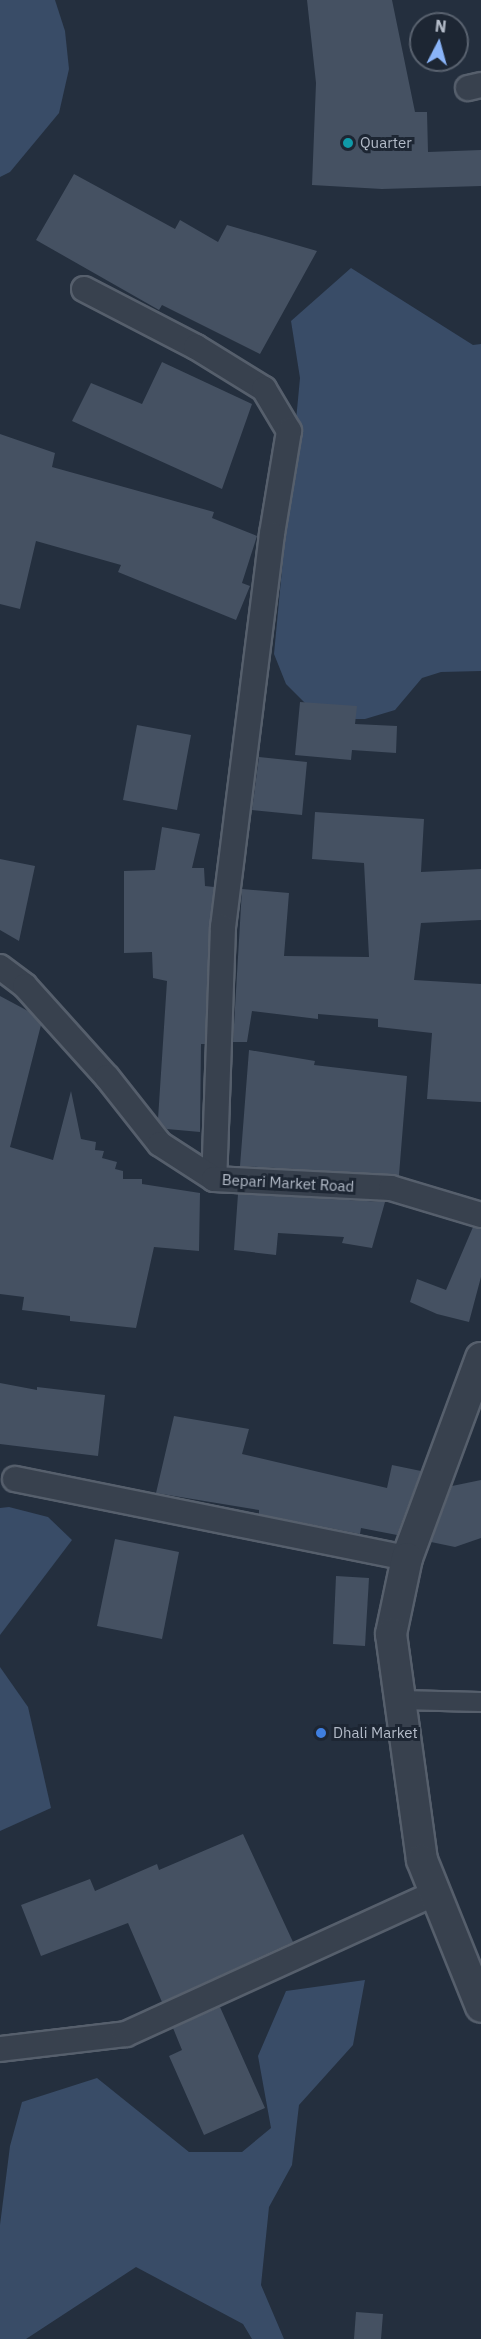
<!DOCTYPE html>
<style>
body{margin:0}
#map{position:relative;width:481px;height:2339px;overflow:hidden;background:#242f3e;font-family:"IBM Plex Sans",sans-serif}
div>[style]{position:absolute}
.water>*{inset:0;background:#394c67}
.building>*{inset:0;background:#455162}
.roads{filter:drop-shadow(2px 0 #565f6c) drop-shadow(-2px 0 #565f6c) drop-shadow(0 2px #565f6c) drop-shadow(0 -2px #565f6c)}
.pedestrian>*{height:18px;margin:-9px;padding:0 9px;transform-origin:9px;border-radius:9px;background:#38414e}
.minor>*{height:24px;margin:-12px;padding:0 12px;transform-origin:12px;border-radius:12px;background:#38414e}
.tertiary>*{height:30px;margin:-15px;padding:0 15px;transform-origin:15px;border-radius:15px;background:#38414e}
.dots>*{width:16px;height:16px;translate:-50% -50%;box-sizing:border-box;border:3px solid #1d2633;border-radius:50%}
span{translate:-50% -50%;white-space:nowrap;text-align:center;line-height:1.15;-webkit-text-stroke:6px #1d2633;paint-order:stroke}
.poi-label{font-size:15px;color:#b4bcc9}
.left{translate:0 -50%;text-align:left}
.street-label{font-size:15px;color:#b4bcc9}
.north{position:absolute;left:409px;top:12px;width:60px;height:60px;box-sizing:border-box;background:#1d2633;border:2px solid #59626f;border-radius:50%;rotate:6deg;font-size:16px;font-weight:700;line-height:24px;text-align:center;color:#b4bcc9}
.north::after{content:'';display:block;margin:auto;width:21px;height:27px;background:#8ab4f8;clip-path:polygon(50% 0,100% 100%,50% 72%,0 100%)}
</style>
<div id="map">
<div class="water">
<i style="clip-path:polygon(0 0,55px 0,65px 31px,69px 69px,59px 113px,10px 172px,0 177px)"></i>
<i style="clip-path:polygon(351px 268px,473px 345px,481px 344px,481px 671px,441px 672px,422px 678px,395px 710px,365px 719px,335px 719px,306px 704px,286px 684px,274px 654px,300px 378px,291px 321px)"></i>
<i style="clip-path:polygon(9px 1507px,48px 1517px,72px 1540px,0 1635px,0 1508px)"></i>
<i style="clip-path:polygon(0 1667px,28px 1707px,51px 1808px,0 1831px)"></i>
<i style="clip-path:polygon(365px 1980px,353px 2045px,299px 2105px,292px 2165px,269px 2207px,261px 2285px,284px 2339px,252px 2339px,243px 2324px,136px 2267px,26px 2339px,0 2339px,0 2225px,10px 2146px,22px 2102px,97px 2078px,189px 2152px,242px 2152px,271px 2128px,258px 2056px,286px 1991px)"></i>
</div>
<div class="building">
<i style="clip-path:polygon(307px 0,392px 0,415px 112px,427px 112px,428px 152px,481px 150px,481px 186px,382px 189px,312px 185px,316px 83px)"></i>
<i style="clip-path:polygon(74px 174px,175px 229px,180px 220px,218px 242px,227px 225px,317px 251px,260px 354px,162px 305px,159px 310px,36px 240px)"></i>
<i style="clip-path:polygon(162px 362px,252px 404px,222px 489px,72px 421px,91px 383px,142px 404px)"></i>
<i style="clip-path:polygon(0 434px,55px 453px,52px 467px,214px 512px,212px 518px,257px 536px,242px 583px,250px 586px,236px 620px,118px 572px,121px 565px,36px 541px,20px 609px,0 604px)"></i>
<i style="clip-path:polygon(300px 702px,357px 706px,355px 724px,397px 726px,396px 753px,352px 750px,351px 760px,295px 755px)"></i>
<i style="clip-path:polygon(137px 725px,191px 735px,177px 810px,123px 800px)"></i>
<i style="clip-path:polygon(259px 757px,307px 762px,302px 815px,252px 810px)"></i>
<i style="clip-path:polygon(315px 812px,424px 819px,421px 872px,481px 869px,481px 920px,421px 923px,414px 980px,481px 984px,481px 1102px,427px 1099px,432px 1033px,378px 1027px,378px 1019px,318px 1014px,318px 1019px,252px 1011px,247px 1042px,233px 1042px,242px 889px,289px 893px,284px 956px,369px 957px,364px 863px,312px 859px)"></i>
<i style="clip-path:polygon(162px 827px,200px 834px,192px 868px,204px 868px,205px 886px,214px 887px,205px 1044px,201px 1044px,200px 1132px,167px 1129px,158px 1119px,167px 981px,153px 978px,152px 952px,124px 953px,124px 871px,155px 870px)"></i>
<i style="clip-path:polygon(0 859px,35px 866px,19px 941px,0 930px)"></i>
<i style="clip-path:polygon(0 996px,28px 1011px,41px 1025px,10px 1147px,53px 1160px,71px 1091px,81px 1139px,96px 1142px,95px 1150px,104px 1151px,102px 1158px,117px 1162px,115px 1169px,123px 1171px,123px 1179px,142px 1179px,142px 1184px,200px 1193px,199px 1251px,154px 1247px,136px 1328px,70px 1321px,70px 1316px,22px 1310px,24px 1297px,0 1294px)"></i>
<i style="clip-path:polygon(249px 1050px,315px 1061px,314px 1065px,407px 1076px,399px 1175px,240px 1166px)"></i>
<i style="clip-path:polygon(238px 1194px,385px 1202px,372px 1248px,342px 1243px,344px 1237px,278px 1233px,276px 1255px,234px 1250px)"></i>
<i style="clip-path:polygon(473px 1227px,481px 1229px,481px 1277px,469px 1322px,437px 1314px,410px 1302px,417px 1279px,446px 1290px)"></i>
<i style="clip-path:polygon(0 1383px,37px 1390px,37px 1387px,105px 1395px,98px 1456px,0 1444px)"></i>
<i style="clip-path:polygon(174px 1416px,249px 1429px,242px 1454px,387px 1488px,392px 1465px,421px 1471px,397px 1535px,361px 1528px,360px 1534px,259px 1514px,259px 1510px,156px 1493px)"></i>
<i style="clip-path:polygon(481px 1480px,481px 1538px,455px 1547px,431px 1542px,452px 1486px)"></i>
<i style="clip-path:polygon(115px 1539px,179px 1552px,162px 1639px,97px 1626px)"></i>
<i style="clip-path:polygon(336px 1576px,369px 1578px,365px 1646px,333px 1644px)"></i>
<i style="clip-path:polygon(243px 1834px,293px 1942px,162px 2002px,128px 1923px,41px 1956px,21px 1905px,90px 1879px,95px 1891px,157px 1864px,159px 1870px)"></i>
<i style="clip-path:polygon(220px 2007px,265px 2108px,204px 2135px,169px 2056px,182px 2050px,173px 2028px)"></i>
<i style="clip-path:polygon(356px 2312px,383px 2314px,381px 2339px,354px 2339px)"></i>
</div>
<div class="roads">
<div class="pedestrian">
<i style="left:400px;top:1700px;width:81px;rotate:1.4deg"></i>
</div>
<div class="minor">
<i style="left:468px;top:88px;width:13px;rotate:-13deg"></i>
<i style="left:84px;top:289px;width:126px;rotate:27.4deg"></i>
<i style="left:196px;top:347px;width:80px;rotate:31.7deg"></i>
<i style="left:264px;top:389px;width:49px;rotate:59.2deg"></i>
<i style="left:289px;top:431px;width:104px;rotate:99.4deg"></i>
<i style="left:272px;top:534px;width:396px;rotate:97.1deg"></i>
<i style="left:223px;top:927px;width:252px;rotate:92deg"></i>
<i style="left:0;top:967px;width:31px;rotate:37deg"></i>
<i style="left:25px;top:986px;width:122px;rotate:48deg"></i>
<i style="left:107px;top:1077px;width:85px;rotate:51.7deg"></i>
<i style="left:160px;top:1144px;width:64px;rotate:32.9deg"></i>
<i style="left:214px;top:1179px;width:177px;rotate:2.9deg"></i>
<i style="left:391px;top:1188px;width:94px;rotate:16.7deg"></i>
<i style="left:15px;top:1479px;width:400px;rotate:11.4deg"></i>
<i style="left:0;top:2049px;width:127px;rotate:-6.8deg"></i>
<i style="left:126px;top:2034px;width:340px;rotate:-24.5deg"></i>
</div>
<div class="tertiary">
<i style="left:481px;top:1358px;width:213px;rotate:110.3deg"></i>
<i style="left:407px;top:1558px;width:78px;rotate:101.9deg"></i>
<i style="left:391px;top:1634px;width:228px;rotate:82.2deg"></i>
<i style="left:422px;top:1860px;width:158px;rotate:68.1deg"></i>
</div>
</div>
<div class="dots">
<i style="left:348px;top:143px;background:#0f9aa8"></i>
<i style="left:321px;top:1733px;background:#3f7fe0"></i>
</div>
<div class="poi-label">
<span class="left" style="left:360px;top:143px">Quarter</span>
<span class="left" style="left:333px;top:1733px">Dhali Market</span>
</div>
<div class="street-label">
<span style="left:288px;top:1183px;rotate:3deg">Bepari Market Road</span>
</div>
<div class="north">N</div>
</div>
